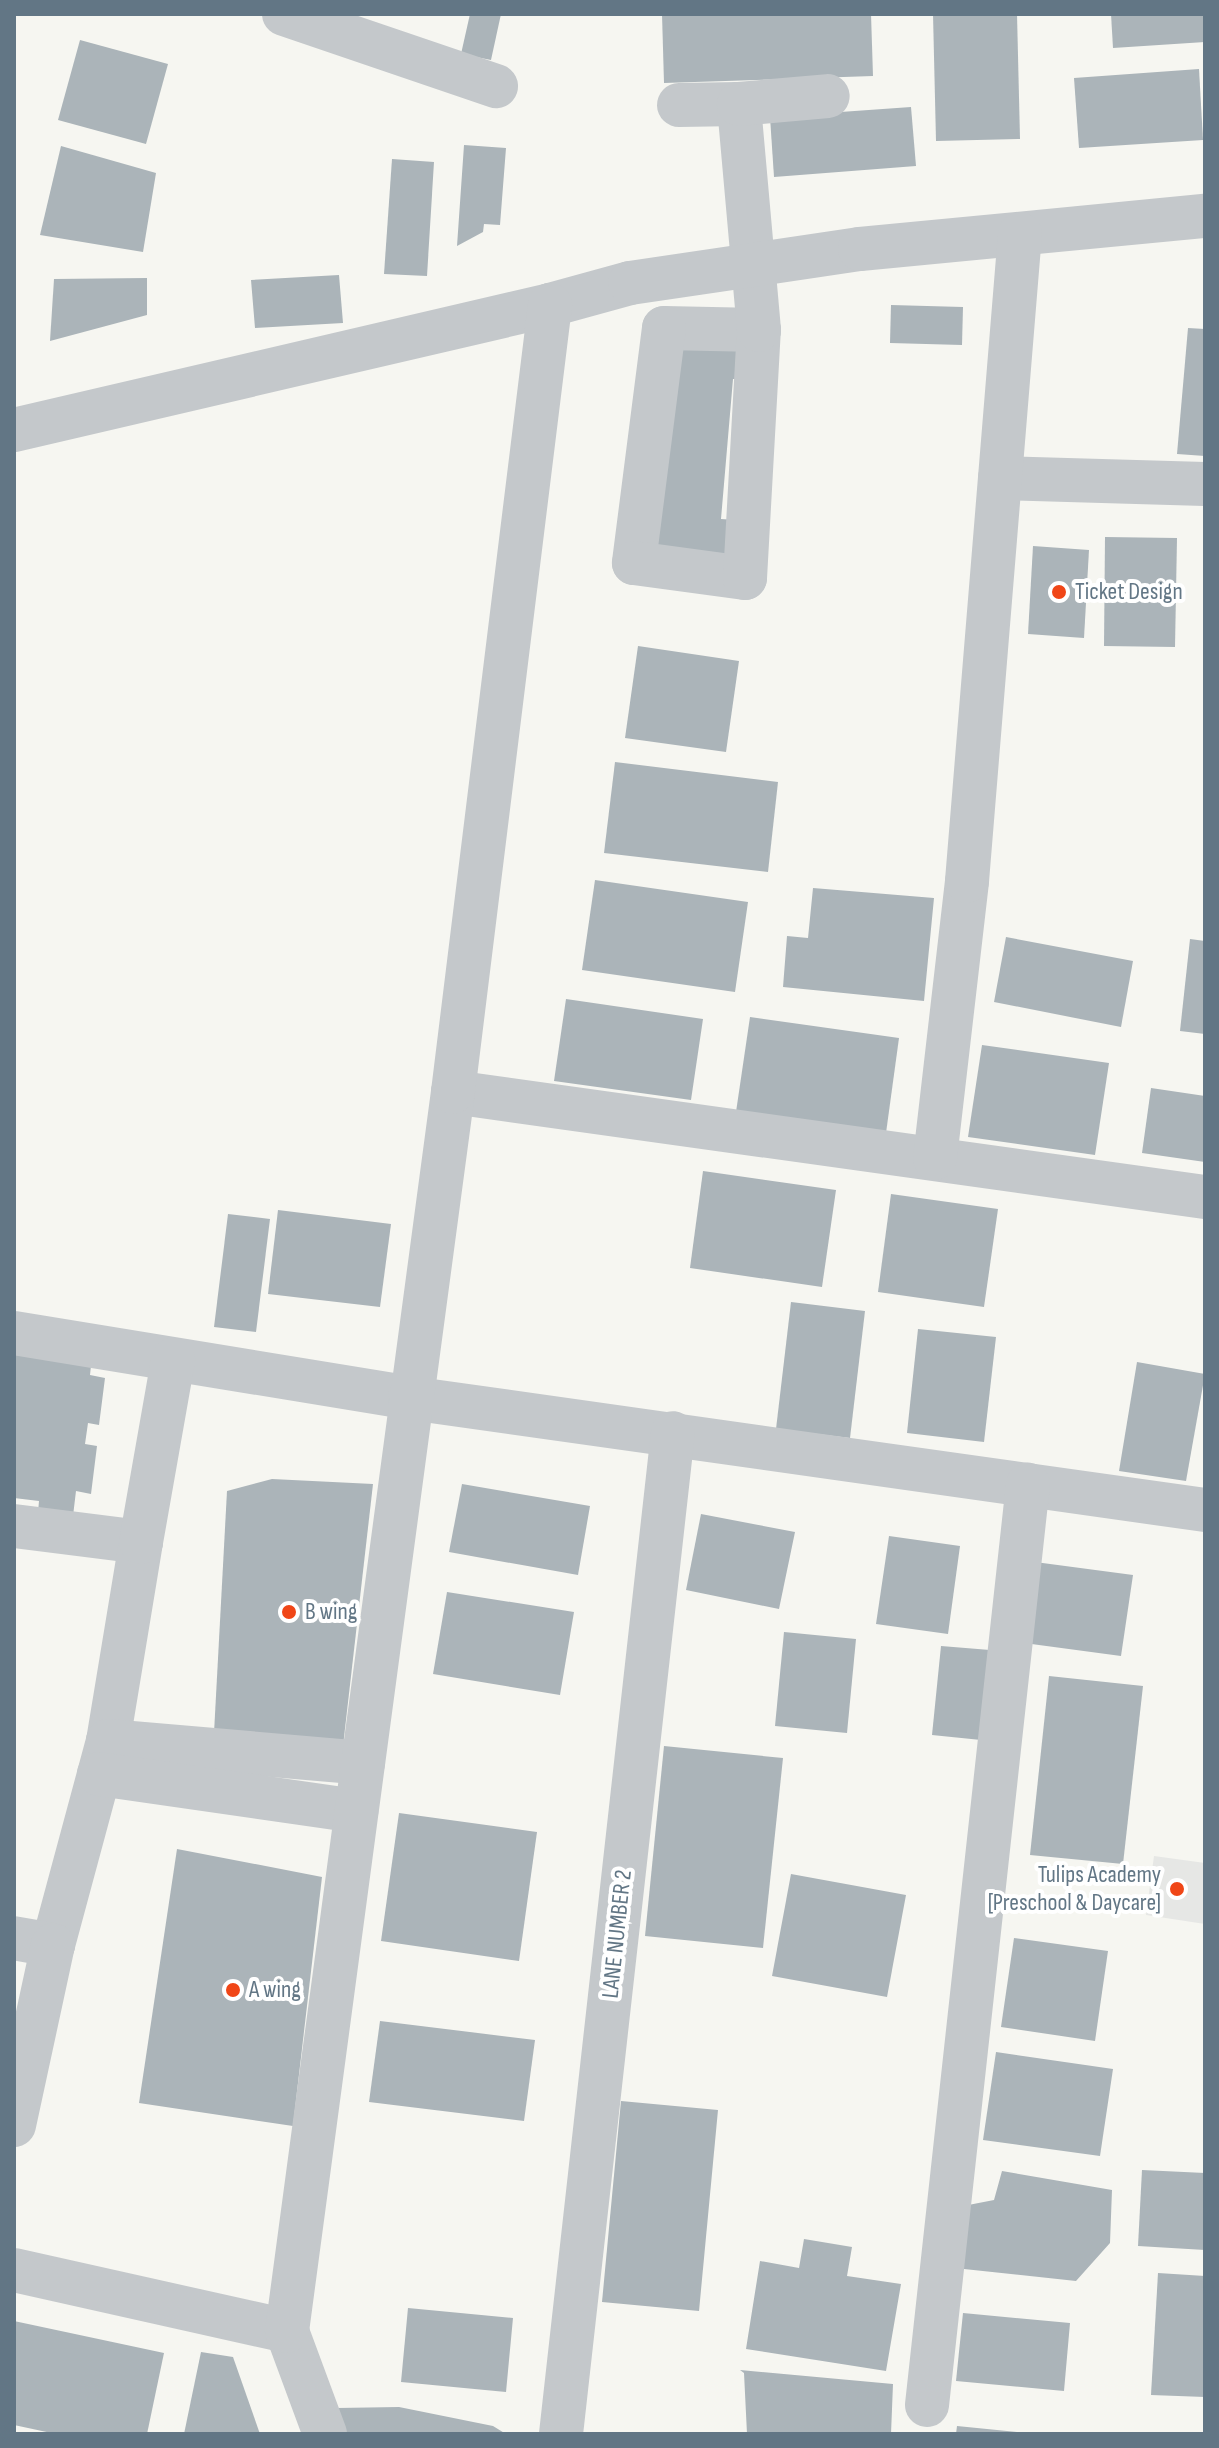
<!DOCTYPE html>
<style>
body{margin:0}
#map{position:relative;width:1219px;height:2448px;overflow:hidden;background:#f6f6f1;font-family:"Sofia Sans Condensed",sans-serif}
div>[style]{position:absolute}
.built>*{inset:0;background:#e6e7e5}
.building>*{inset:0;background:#abb4b9}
.minor>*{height:44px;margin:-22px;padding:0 22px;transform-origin:22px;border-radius:22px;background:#c4c8cb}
.dots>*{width:22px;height:22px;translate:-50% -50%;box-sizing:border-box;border:4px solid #fff;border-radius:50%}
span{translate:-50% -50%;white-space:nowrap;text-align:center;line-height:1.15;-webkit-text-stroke:8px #fff;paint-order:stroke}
.poi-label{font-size:24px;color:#627685}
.left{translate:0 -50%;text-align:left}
.right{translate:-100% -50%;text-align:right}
.street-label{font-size:24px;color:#627685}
.frame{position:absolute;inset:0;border:16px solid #627685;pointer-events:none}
</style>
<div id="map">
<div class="built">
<i style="clip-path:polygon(1154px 1856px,1205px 1863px,1205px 1924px,1146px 1915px)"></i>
</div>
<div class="building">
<i style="clip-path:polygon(470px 14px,501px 14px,491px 60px,461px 54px)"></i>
<i style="clip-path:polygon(662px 14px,871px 14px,873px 76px,664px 83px)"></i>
<i style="clip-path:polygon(933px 14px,1017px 14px,1020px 139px,936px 141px)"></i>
<i style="clip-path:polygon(1111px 14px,1205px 14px,1205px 42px,1113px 48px)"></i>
<i style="clip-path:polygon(80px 40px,168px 64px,146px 144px,58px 120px)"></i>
<i style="clip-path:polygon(1199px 69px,1203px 140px,1079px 148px,1074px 78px)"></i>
<i style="clip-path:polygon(911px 107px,916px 166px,774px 177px,770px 117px)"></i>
<i style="clip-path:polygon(464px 145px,506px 148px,500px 225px,484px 224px,483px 232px,457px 246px)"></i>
<i style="clip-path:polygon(61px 146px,156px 173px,143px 252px,40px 235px)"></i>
<i style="clip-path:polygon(392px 159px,434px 162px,427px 276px,384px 274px)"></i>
<i style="clip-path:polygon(339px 275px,343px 323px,255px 328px,251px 280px)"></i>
<i style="clip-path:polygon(147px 278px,147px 315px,50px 341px,54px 279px)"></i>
<i style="clip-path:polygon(891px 305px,963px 307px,962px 345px,890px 343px)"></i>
<i style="clip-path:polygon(1188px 328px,1205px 329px,1205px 456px,1177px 454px)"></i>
<i style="clip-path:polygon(752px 338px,748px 380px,733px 379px,721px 519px,736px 520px,732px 568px,650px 560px,669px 340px)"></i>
<i style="clip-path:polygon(1105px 537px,1177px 538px,1175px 647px,1104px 646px)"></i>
<i style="clip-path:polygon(1033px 546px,1089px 550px,1084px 638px,1028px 634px)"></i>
<i style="clip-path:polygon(638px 646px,739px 661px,726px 752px,625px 738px)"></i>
<i style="clip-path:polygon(615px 762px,778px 782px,768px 872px,604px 853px)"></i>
<i style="clip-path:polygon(595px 880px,748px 902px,735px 992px,582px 970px)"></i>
<i style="clip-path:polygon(813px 888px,934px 898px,924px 1001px,783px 987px,787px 936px,808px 938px)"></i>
<i style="clip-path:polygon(1006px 937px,1133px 961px,1121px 1027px,994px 1002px)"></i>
<i style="clip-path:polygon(1190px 939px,1205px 941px,1205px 1034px,1180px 1031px)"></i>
<i style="clip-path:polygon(566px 999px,703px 1019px,691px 1100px,554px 1081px)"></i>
<i style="clip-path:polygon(750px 1017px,899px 1038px,886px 1133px,736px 1112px)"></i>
<i style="clip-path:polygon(982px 1045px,1109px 1063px,1095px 1155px,968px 1137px)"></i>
<i style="clip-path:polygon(1151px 1088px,1205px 1096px,1205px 1162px,1142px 1153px)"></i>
<i style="clip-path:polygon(703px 1171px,836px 1190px,822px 1287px,690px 1268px)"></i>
<i style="clip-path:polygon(891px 1194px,998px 1209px,984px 1307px,878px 1292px)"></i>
<i style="clip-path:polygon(278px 1210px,391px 1224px,380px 1307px,268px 1294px)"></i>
<i style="clip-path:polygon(228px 1214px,270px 1219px,256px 1332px,214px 1327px)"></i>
<i style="clip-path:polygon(791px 1302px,865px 1311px,850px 1438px,776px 1429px)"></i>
<i style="clip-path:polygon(918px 1329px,996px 1337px,984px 1442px,907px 1433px)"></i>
<i style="clip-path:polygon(93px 1347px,90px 1375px,105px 1378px,99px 1425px,88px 1423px,85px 1444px,97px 1446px,91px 1494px,76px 1491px,73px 1516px,38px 1512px,39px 1501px,14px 1498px,14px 1355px)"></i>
<i style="clip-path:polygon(1137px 1362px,1205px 1374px,1186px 1481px,1119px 1471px)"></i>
<i style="clip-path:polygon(272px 1479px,373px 1484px,343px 1746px,214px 1733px,227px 1491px)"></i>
<i style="clip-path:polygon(462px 1484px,590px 1506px,578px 1575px,449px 1552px)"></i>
<i style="clip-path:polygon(701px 1514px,795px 1532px,779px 1609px,686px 1590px)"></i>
<i style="clip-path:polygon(889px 1536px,960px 1546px,948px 1634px,876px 1624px)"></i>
<i style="clip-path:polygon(1035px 1562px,1133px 1575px,1121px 1656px,1024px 1643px)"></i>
<i style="clip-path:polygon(447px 1592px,574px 1612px,560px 1695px,433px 1674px)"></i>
<i style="clip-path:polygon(784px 1632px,856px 1639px,847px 1733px,775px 1726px)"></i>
<i style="clip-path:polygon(941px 1646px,990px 1650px,981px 1740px,932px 1735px)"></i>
<i style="clip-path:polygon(1049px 1676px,1143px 1686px,1123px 1864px,1030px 1855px)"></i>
<i style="clip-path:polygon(664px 1746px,783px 1758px,763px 1948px,645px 1936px)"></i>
<i style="clip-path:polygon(399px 1813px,537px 1832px,519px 1961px,381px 1941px)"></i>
<i style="clip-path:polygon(177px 1849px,322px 1877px,293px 2126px,139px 2103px)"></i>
<i style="clip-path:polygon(791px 1874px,906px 1895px,887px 1997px,772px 1976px)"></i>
<i style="clip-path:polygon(1014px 1938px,1108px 1951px,1095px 2041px,1001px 2027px)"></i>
<i style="clip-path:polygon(380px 2021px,535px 2040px,524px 2121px,369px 2102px)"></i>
<i style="clip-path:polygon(996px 2052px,1113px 2069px,1100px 2156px,983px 2140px)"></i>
<i style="clip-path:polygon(621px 2101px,718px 2110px,699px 2311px,602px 2302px)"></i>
<i style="clip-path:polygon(1142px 2170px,1205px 2173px,1205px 2250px,1138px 2246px)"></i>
<i style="clip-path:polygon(1002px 2171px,1112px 2190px,1110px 2243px,1076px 2281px,964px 2269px,958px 2207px,994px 2200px)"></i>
<i style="clip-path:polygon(804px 2239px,852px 2247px,847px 2276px,901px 2284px,886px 2371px,746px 2349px,760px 2261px,799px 2268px)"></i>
<i style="clip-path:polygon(1158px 2273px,1205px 2276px,1205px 2397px,1151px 2395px)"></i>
<i style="clip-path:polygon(408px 2308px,513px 2318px,506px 2392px,401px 2382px)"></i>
<i style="clip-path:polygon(963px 2313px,1070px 2323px,1064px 2391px,956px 2381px)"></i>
<i style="clip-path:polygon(14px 2321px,164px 2353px,147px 2434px,56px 2434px,14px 2425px)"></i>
<i style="clip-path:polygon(201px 2352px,233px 2357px,260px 2434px,184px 2434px)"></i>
<i style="clip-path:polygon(740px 2370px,893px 2384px,891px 2434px,747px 2434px,744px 2373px)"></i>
<i style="clip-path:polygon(399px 2407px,493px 2426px,506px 2434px,337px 2434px,337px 2408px)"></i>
<i style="clip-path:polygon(957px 2426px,1017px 2432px,1017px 2434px,956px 2434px)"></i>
</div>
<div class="minor">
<i style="left:284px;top:14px;width:224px;rotate:18.8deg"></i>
<i style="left:679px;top:105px;width:60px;rotate:-1deg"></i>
<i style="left:759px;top:330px;width:95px;rotate:-178.8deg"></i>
<i style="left:664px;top:328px;width:237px;rotate:97.3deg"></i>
<i style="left:634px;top:563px;width:112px;rotate:7.7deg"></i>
<i style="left:745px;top:578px;width:248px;rotate:-86.8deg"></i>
<i style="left:759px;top:330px;width:227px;rotate:-95.1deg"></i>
<i style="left:739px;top:104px;width:89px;rotate:-5.1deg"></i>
<i style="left:14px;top:430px;width:550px;rotate:-13.13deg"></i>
<i style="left:550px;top:305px;width:83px;rotate:-15.4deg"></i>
<i style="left:630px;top:283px;width:232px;rotate:-8.4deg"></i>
<i style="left:860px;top:249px;width:347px;rotate:-5.5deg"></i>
<i style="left:1000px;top:478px;width:205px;rotate:1.7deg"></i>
<i style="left:453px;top:1092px;width:759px;rotate:7.95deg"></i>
<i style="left:935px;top:1158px;width:279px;rotate:-83.4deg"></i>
<i style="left:967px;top:881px;width:649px;rotate:-85.32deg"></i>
<i style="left:14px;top:1333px;width:401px;rotate:9.3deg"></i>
<i style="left:410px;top:1398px;width:803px;rotate:8.02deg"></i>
<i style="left:14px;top:1526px;width:128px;rotate:7.2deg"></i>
<i style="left:141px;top:1542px;width:202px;rotate:99.4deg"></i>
<i style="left:108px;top:1741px;width:211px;rotate:105.1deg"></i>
<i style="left:53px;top:1945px;width:40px;rotate:-170deg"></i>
<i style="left:141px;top:1542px;width:185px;rotate:-80deg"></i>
<i style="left:108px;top:1741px;width:256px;rotate:4.9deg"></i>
<i style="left:99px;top:1774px;width:260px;rotate:8.2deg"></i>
<i style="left:14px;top:2125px;width:184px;rotate:-77.8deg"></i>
<i style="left:14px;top:2270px;width:280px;rotate:12.6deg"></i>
<i style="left:927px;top:2405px;width:926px;rotate:-83.74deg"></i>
<i style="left:325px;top:2434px;width:110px;rotate:-110.3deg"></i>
<i style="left:287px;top:2331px;width:1250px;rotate:-82.37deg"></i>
<i style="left:453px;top:1092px;width:793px;rotate:-82.97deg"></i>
<i style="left:561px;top:2434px;width:1007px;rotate:-83.62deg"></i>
</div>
<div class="dots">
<i style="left:1059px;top:592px;background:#f04617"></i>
<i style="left:289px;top:1612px;background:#f04617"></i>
<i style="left:1177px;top:1889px;background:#f04617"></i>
<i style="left:233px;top:1990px;background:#f04617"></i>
</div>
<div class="poi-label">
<span class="left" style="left:1075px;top:592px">Ticket Design</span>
<span class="left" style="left:305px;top:1612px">B wing</span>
<span class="right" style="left:1161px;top:1889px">Tulips Academy<br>[Preschool &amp; Daycare]</span>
<span class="left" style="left:249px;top:1990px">A wing</span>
</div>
<div class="street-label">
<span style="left:617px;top:1934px;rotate:-84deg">LANE NUMBER 2</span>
</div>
<div class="frame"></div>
</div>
